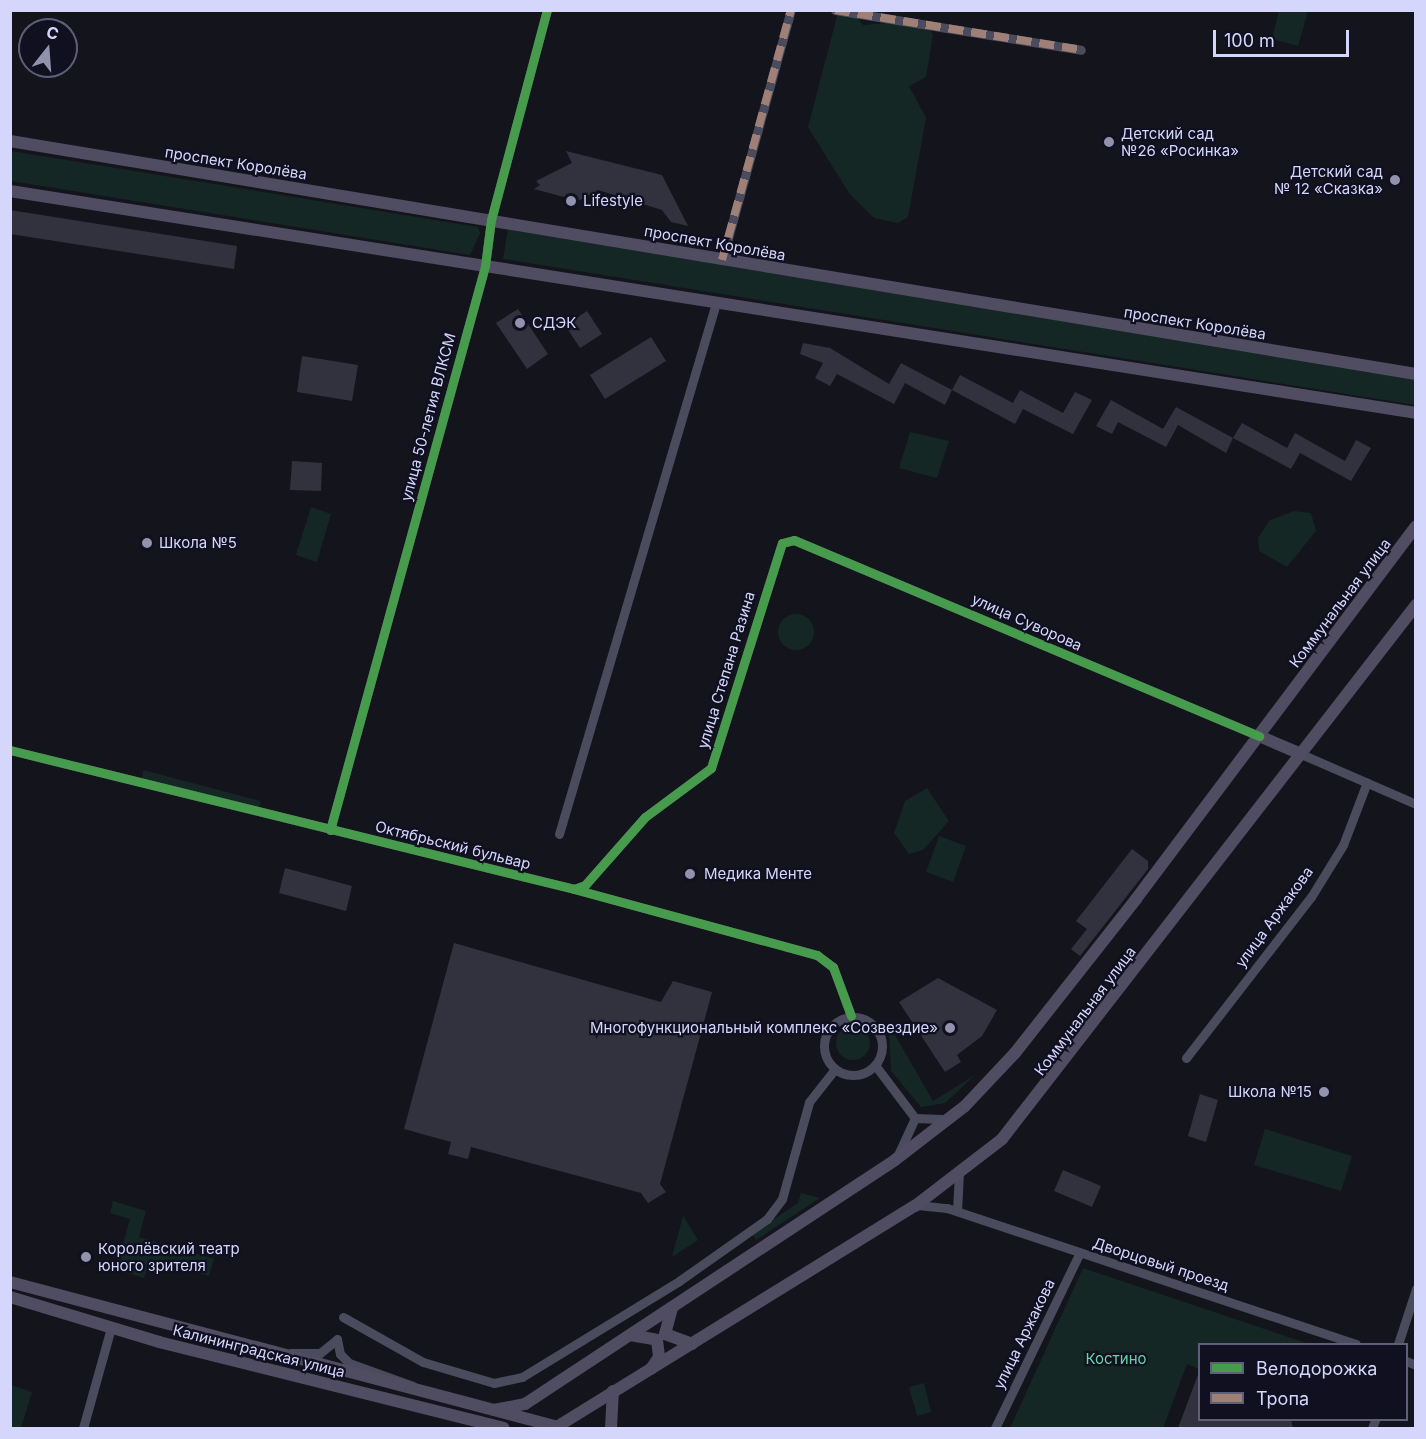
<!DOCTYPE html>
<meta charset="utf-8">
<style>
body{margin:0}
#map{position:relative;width:1426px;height:1439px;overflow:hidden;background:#14141d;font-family:Inter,sans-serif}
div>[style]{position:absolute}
.green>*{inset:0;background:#142724}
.round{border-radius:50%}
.building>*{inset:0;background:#32323f}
.minor>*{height:9px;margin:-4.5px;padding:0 4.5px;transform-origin:4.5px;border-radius:4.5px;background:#4a4c5d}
.minor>.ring{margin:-4.5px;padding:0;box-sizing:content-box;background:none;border:9px solid #4a4c5d;border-radius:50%}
.major>*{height:12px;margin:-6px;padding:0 6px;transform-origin:6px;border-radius:6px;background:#504c62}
.quiet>*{height:8px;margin-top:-4px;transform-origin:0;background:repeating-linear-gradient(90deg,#9e8076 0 15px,transparent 0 23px)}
.cycleway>*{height:9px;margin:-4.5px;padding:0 4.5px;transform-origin:4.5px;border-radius:4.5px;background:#469c4c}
.dots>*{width:16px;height:16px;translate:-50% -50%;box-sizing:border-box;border:3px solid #101021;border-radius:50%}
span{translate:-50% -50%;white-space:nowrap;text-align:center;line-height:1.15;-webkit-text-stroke:4.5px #101021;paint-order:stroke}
.poi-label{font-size:15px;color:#d4d7fb}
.left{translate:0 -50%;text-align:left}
.right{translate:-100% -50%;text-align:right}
.street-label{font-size:15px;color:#d4d7fb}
.park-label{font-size:15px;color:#68d3a5}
.frame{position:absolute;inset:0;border:12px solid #d4d7fb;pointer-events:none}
.legend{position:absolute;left:1198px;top:1343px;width:210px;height:78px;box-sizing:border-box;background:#101021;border:2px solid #5e6078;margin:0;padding:8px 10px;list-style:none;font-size:18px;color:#d4d7fb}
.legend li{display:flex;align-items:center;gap:12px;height:30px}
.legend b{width:30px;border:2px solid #5e6078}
.north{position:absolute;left:18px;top:18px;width:60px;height:60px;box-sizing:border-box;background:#101021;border:2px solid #5e6078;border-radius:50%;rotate:17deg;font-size:16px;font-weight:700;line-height:24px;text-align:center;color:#d4d7fb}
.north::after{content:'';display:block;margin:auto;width:21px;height:27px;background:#9193ad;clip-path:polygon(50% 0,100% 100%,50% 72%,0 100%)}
.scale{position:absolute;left:1213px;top:30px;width:136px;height:27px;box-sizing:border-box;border:3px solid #d4d7fb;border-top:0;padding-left:8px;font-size:18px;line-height:21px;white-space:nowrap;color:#d4d7fb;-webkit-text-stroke:4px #101021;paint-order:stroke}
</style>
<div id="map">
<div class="green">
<i style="clip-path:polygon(843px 11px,854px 13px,863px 25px,924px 20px,933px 35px,926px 77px,909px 86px,926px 118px,908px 217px,898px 223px,874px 218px,849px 193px,808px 127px,837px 16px)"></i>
<i style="clip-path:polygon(1279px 11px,1308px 11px,1298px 46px,1272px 39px)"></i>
<i style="clip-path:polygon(11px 151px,478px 227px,480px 233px,470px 255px,11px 181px)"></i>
<i style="clip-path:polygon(508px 229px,1415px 378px,1415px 405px,503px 259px)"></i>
<i style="clip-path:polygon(910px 432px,949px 441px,937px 478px,899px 468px)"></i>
<i style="clip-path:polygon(311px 507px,331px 514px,317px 562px,296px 555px)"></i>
<i style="clip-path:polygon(1294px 511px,1311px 513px,1316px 531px,1287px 567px,1259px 551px,1258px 538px,1270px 520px)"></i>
<i class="round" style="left:778px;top:614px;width:36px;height:36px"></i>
<i style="clip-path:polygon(143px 770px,261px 801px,258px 810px,142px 782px)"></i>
<i style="clip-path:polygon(927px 788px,949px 821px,923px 850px,909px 854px,894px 833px,905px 801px)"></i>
<i style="clip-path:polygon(939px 836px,966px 846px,953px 882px,926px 872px)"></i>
<i class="round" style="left:836px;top:1026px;width:34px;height:34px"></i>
<i style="clip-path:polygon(889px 1035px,895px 1035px,933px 1101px,975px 1075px,945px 1103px,921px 1107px,891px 1071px)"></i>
<i style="clip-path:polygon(1265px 1129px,1352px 1156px,1341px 1191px,1254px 1165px)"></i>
<i style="clip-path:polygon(801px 1193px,820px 1198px,756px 1240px,752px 1234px,798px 1203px)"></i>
<i style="clip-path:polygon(113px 1201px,146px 1211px,139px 1237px,214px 1259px,209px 1276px,150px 1259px,144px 1278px,116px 1270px,130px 1219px,110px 1213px)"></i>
<i style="clip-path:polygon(683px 1216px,698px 1240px,672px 1257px)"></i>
<i style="clip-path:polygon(1083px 1268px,1309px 1344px,1200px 1344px,1199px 1369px,1187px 1364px,1163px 1428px,1010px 1428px)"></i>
<i style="clip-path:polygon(924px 1383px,931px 1412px,917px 1416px,909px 1387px)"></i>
<i style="clip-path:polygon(11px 1385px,32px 1392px,21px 1428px,11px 1428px)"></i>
</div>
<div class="building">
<i style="clip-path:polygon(566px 151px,662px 175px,688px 226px,671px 222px,662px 210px,598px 190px,569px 206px,564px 197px,534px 189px,540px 185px,536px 181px,572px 163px)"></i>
<i style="clip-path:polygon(10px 210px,237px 246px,234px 269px,10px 234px)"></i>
<i style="clip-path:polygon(518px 309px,548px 354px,527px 369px,496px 323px)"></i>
<i style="clip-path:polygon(587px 311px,602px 334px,580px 348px,565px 325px)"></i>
<i style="clip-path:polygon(651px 337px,666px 361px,605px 399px,590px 375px)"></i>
<i style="clip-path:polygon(803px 343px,830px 348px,889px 384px,901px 363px,952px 390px,945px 405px,905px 383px,894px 404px,837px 374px,830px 386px,815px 378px,823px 363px,800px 354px)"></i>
<i style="clip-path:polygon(302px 356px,358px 365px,352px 401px,297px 392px)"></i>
<i style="clip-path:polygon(960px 375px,1013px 403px,1020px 390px,1063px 413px,1075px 392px,1092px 400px,1073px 434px,1023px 409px,1015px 424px,952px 390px)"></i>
<i style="clip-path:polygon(1111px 400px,1163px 429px,1176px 407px,1233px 438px,1226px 453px,1178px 425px,1166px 447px,1118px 422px,1112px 434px,1096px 426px)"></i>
<i style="clip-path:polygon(1242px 423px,1287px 448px,1295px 433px,1345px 461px,1356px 440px,1371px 448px,1351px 481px,1300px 453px,1291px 469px,1233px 438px)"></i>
<i style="clip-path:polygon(292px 461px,322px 463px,321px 491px,290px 490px)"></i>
<i style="clip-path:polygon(1132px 849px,1148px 861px,1148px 869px,1080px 956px,1071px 949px,1087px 929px,1076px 921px)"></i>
<i style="clip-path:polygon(285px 868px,352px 886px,346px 911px,279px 893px)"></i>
<i style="clip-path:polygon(454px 943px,661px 1002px,673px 981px,712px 992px,660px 1184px,666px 1192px,648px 1203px,641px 1193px,471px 1147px,468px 1159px,448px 1154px,451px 1142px,404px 1129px)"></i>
<i style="clip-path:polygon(938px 978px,997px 1010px,982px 1036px,957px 1055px,961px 1062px,945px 1072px,899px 1002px)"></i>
<i style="clip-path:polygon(1200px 1094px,1218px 1100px,1206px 1142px,1188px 1136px)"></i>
<i style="clip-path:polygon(1063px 1170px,1101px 1186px,1092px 1207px,1054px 1191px)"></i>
<i style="clip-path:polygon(1199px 1372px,1200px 1419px,1291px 1419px,1293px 1428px,1178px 1428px)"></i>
</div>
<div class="minor">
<i style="left:835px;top:10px;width:249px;rotate:9.2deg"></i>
<i style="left:722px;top:260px;width:259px;rotate:-74.6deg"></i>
<i style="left:10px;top:750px;width:581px;rotate:13.84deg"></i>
<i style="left:574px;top:889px;width:252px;rotate:15.2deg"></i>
<i style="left:817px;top:955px;width:20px;rotate:37deg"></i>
<i style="left:833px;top:967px;width:52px;rotate:69.8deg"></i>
<i style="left:1301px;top:754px;width:125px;rotate:23.5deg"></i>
<i style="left:330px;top:830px;width:585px;rotate:-74.63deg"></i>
<i style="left:485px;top:266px;width:46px;rotate:-82.6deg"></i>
<i style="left:491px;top:220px;width:217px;rotate:-75.1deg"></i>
<i style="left:559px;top:834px;width:554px;rotate:-73.53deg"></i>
<i style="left:574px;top:889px;width:12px;rotate:-20deg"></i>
<i style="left:585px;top:885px;width:91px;rotate:-48.6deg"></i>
<i style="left:645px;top:817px;width:82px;rotate:-36.6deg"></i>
<i style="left:711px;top:768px;width:236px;rotate:-72.5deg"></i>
<i style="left:782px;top:543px;width:12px;rotate:-14deg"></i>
<i style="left:794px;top:540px;width:505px;rotate:22.86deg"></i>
<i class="ring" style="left:824px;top:1017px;width:49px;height:49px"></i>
<i style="left:1186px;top:1058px;width:204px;rotate:-52.2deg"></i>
<i style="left:1311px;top:897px;width:61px;rotate:-58.4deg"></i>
<i style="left:1343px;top:845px;width:67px;rotate:-69.1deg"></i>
<i style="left:875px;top:1065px;width:66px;rotate:53deg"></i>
<i style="left:915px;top:1118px;width:33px;rotate:2deg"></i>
<i style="left:897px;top:1157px;width:43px;rotate:-65.2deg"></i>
<i style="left:917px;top:1205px;width:30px;rotate:6deg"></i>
<i style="left:947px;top:1208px;width:431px;rotate:18.4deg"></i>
<i style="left:957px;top:1211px;width:38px;rotate:-87deg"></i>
<i style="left:343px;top:1317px;width:92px;rotate:29.4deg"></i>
<i style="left:423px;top:1362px;width:74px;rotate:16.5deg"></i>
<i style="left:494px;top:1383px;width:29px;rotate:-12deg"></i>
<i style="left:522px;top:1377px;width:184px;rotate:-31.4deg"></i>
<i style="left:679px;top:1281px;width:108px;rotate:-35.2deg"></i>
<i style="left:767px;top:1219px;width:25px;rotate:-53deg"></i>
<i style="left:782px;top:1199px;width:101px;rotate:-74.4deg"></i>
<i style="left:809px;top:1102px;width:42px;rotate:-51.8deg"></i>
<i style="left:337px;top:1339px;width:15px;rotate:79deg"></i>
<i style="left:340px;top:1354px;width:13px;rotate:45deg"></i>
<i style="left:349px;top:1363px;width:68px;rotate:19.8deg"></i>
<i style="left:1398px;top:1344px;width:58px;rotate:-71.9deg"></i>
<i style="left:291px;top:1353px;width:29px"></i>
<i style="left:320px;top:1353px;width:22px;rotate:-39deg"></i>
<i style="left:1406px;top:1361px;width:11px;rotate:22deg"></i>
<i style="left:83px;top:1428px;width:104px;rotate:-74.4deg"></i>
<i style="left:995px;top:1428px;width:195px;rotate:-64.2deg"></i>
<i style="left:1372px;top:1428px;width:9px;rotate:-69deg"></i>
</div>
<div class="major">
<i style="left:10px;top:141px;width:1425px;rotate:9.41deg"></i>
<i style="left:10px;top:191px;width:1423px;rotate:8.97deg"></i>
<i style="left:1259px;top:736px;width:46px;rotate:23.2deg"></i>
<i style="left:10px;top:1282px;width:571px;rotate:14.82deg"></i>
<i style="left:10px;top:1297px;width:156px;rotate:16.8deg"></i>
<i style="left:159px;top:1342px;width:355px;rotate:14deg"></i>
<i style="left:672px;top:1308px;width:27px;rotate:105deg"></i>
<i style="left:665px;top:1334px;width:29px;rotate:20deg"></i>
<i style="left:630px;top:1335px;width:27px;rotate:10deg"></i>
<i style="left:657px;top:1340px;width:17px;rotate:83deg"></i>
<i style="left:659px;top:1357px;width:14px;rotate:124deg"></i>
<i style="left:494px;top:1410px;width:32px;rotate:-11deg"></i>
<i style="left:525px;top:1404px;width:443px;rotate:-33.4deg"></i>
<i style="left:895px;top:1160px;width:88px;rotate:-37.6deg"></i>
<i style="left:965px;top:1106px;width:73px;rotate:-46.7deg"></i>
<i style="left:1015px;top:1053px;width:196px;rotate:-51.8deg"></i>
<i style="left:1136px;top:899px;width:466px;rotate:-53.1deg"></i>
<i style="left:555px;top:1428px;width:423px;rotate:-31.7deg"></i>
<i style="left:915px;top:1206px;width:110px;rotate:-37.6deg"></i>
<i style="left:1002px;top:1139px;width:676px;rotate:-52.21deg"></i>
<i style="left:611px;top:1428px;width:37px;rotate:-87deg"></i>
</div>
<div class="quiet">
<i style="left:835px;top:10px;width:249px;rotate:9.2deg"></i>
<i style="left:722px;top:260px;width:259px;rotate:-74.6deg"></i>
</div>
<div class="cycleway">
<i style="left:10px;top:750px;width:581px;rotate:13.84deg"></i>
<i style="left:574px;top:889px;width:252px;rotate:15.2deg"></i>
<i style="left:817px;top:955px;width:20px;rotate:37deg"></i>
<i style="left:833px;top:967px;width:52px;rotate:69.8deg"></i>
<i style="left:330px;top:830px;width:585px;rotate:-74.63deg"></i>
<i style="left:485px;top:266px;width:46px;rotate:-82.6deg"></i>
<i style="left:491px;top:220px;width:217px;rotate:-75.1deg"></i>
<i style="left:574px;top:889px;width:12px;rotate:-20deg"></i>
<i style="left:585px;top:885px;width:91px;rotate:-48.6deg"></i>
<i style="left:645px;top:817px;width:82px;rotate:-36.6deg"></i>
<i style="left:711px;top:768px;width:236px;rotate:-72.5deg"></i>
<i style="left:782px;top:543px;width:12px;rotate:-14deg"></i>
<i style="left:794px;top:540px;width:505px;rotate:22.86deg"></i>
</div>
<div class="dots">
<i style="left:1109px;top:142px;background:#9193ad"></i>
<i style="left:1395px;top:180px;background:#9193ad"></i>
<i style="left:571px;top:201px;background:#9193ad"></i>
<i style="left:520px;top:323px;background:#9193ad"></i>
<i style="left:147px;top:543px;background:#9193ad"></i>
<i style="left:690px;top:874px;background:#9193ad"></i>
<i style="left:950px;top:1028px;background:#9193ad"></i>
<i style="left:1324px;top:1092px;background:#9193ad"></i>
<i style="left:86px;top:1257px;background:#9193ad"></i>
</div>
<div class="poi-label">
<span class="left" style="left:1121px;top:142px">Детский сад<br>№26 «Росинка»</span>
<span class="right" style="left:1383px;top:180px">Детский сад<br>№ 12 «Сказка»</span>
<span class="left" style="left:583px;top:201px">Lifestyle</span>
<span class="left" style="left:532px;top:323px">СДЭК</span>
<span class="left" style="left:159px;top:543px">Школа №5</span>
<span class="left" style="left:704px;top:874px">Медика Менте</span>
<span class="right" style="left:938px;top:1028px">Многофункциональный комплекс «Созвездие»</span>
<span class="right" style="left:1312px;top:1092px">Школа №15</span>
<span class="left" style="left:98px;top:1257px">Королёвский театр<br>юного зрителя</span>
</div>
<div class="street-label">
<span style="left:236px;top:163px;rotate:9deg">проспект Королёва</span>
<span style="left:715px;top:243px;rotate:10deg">проспект Королёва</span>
<span style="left:1195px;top:323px;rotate:9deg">проспект Королёва</span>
<span style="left:428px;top:417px;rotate:-75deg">улица 50-летия ВЛКСМ</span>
<span style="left:1340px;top:603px;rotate:-53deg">Коммунальная улица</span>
<span style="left:1027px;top:622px;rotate:24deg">улица Суворова</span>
<span style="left:726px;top:670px;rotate:-73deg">улица Степана Разина</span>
<span style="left:453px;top:845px;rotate:14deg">Октябрьский бульвар</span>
<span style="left:1274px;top:917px;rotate:-54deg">улица Аржакова</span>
<span style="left:1085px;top:1011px;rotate:-53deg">Коммунальная улица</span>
<span style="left:1161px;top:1264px;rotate:18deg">Дворцовый проезд</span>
<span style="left:1024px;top:1334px;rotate:-64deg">улица Аржакова</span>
<span style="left:259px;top:1351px;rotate:14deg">Калининградская улица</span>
</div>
<div class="park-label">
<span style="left:1116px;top:1359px">Костино</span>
</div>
<div class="frame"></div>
<ul class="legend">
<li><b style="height:8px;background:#469c4c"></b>Велодорожка</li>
<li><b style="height:8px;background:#9e8076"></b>Тропа</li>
</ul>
<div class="north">С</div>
<div class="scale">100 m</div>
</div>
